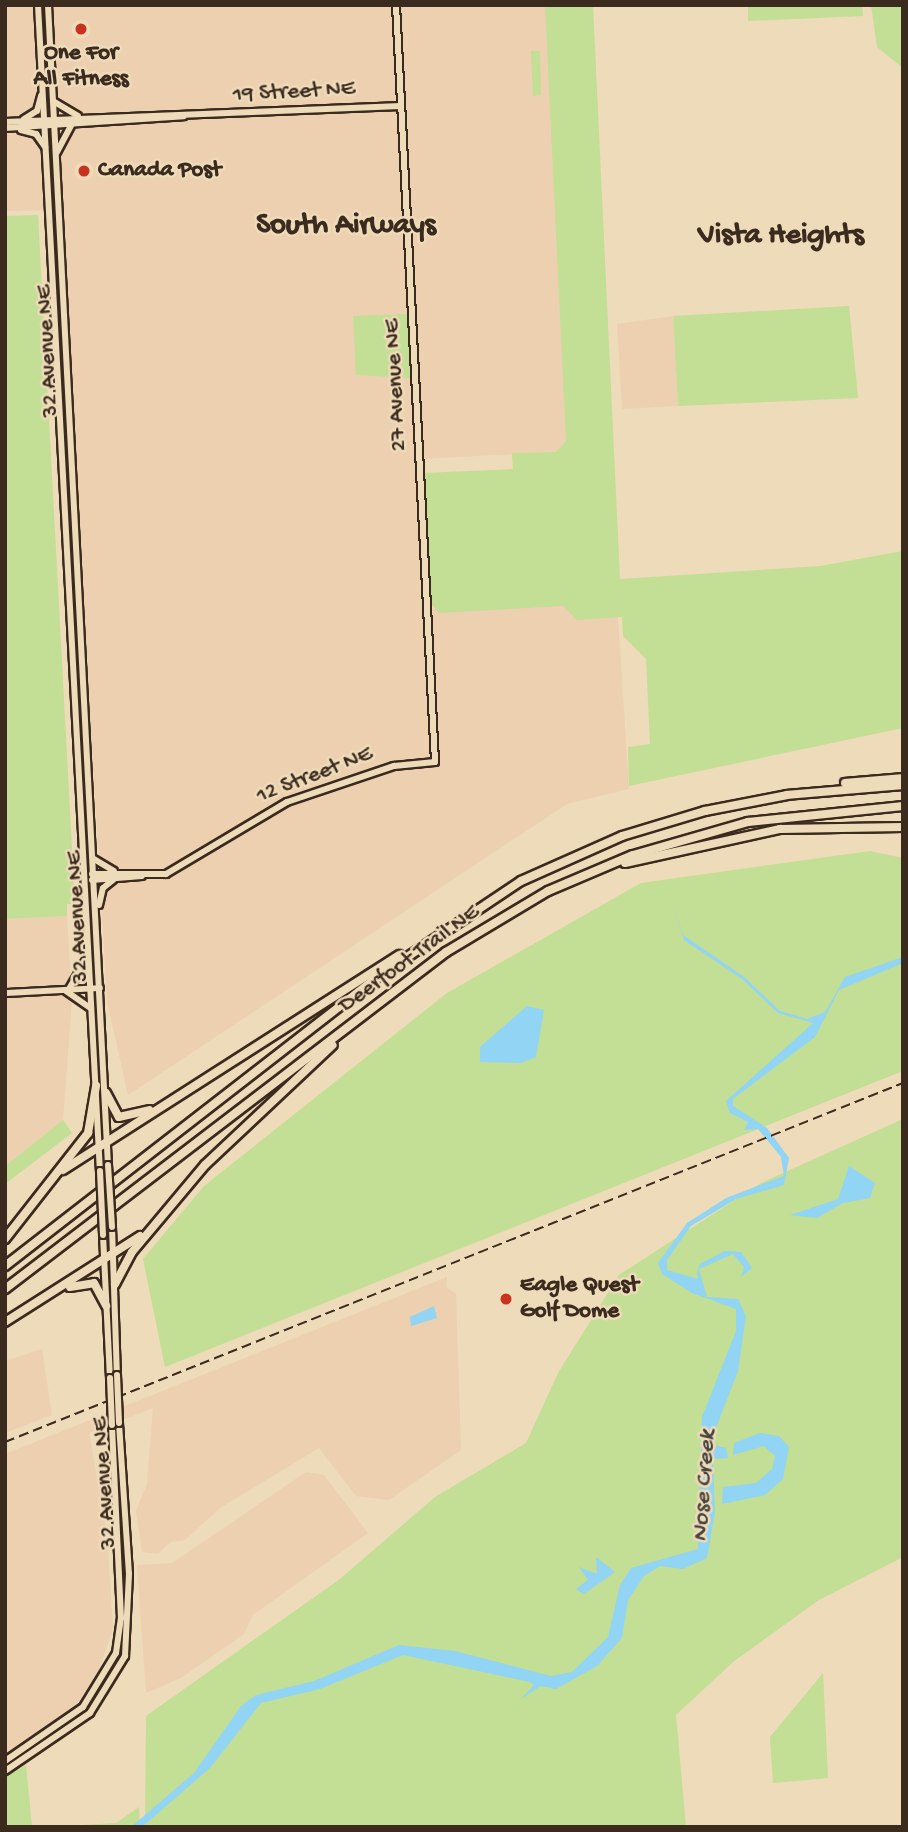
<!DOCTYPE html>
<style>
body{margin:0}
#map{position:relative;width:908px;height:1832px;overflow:hidden;background:#eedbb9;font-family:"Gochi Hand",sans-serif}
div>[style]{position:absolute}
.built>*{inset:0;background:#edd0b0}
.green>*{inset:0;background:#c3de95}
.water>*{inset:0;background:#91d4f3}
.roads{filter:drop-shadow(2px 0 #3b2a1e) drop-shadow(-2px 0 #3b2a1e) drop-shadow(0 2px #3b2a1e) drop-shadow(0 -2px #3b2a1e)}
.secondary>*{height:6px;margin:-3px;padding:0 3px;transform-origin:3px;border-radius:3px;background:#eedbb9}
.highway>*{height:8px;margin:-4px;padding:0 4px;transform-origin:4px;border-radius:4px;background:#eedbb9}
.rail>*{height:2px;margin-top:-1px;transform-origin:0;background:repeating-linear-gradient(90deg,#3b2a1e 0 10px,transparent 0 15px)}
.bridges{filter:drop-shadow(2px 0 #3b2a1e) drop-shadow(-2px 0 #3b2a1e) drop-shadow(0 2px #3b2a1e) drop-shadow(0 -2px #3b2a1e)}
.secondary-bridge>*{height:6px;margin:-3px;padding:0 3px;transform-origin:3px;border-radius:3px;background:#eedbb9}
.dots>*{width:19px;height:19px;translate:-50% -50%;box-sizing:border-box;border:4px solid #eedbb9;border-radius:50%}
span{translate:-50% -50%;white-space:nowrap;text-align:center;line-height:1.15;-webkit-text-stroke:5px #eedbb9;paint-order:stroke}
.poi-label{font-size:23px;color:#3b2a1e;font-weight:700}
.left{translate:0 -50%;text-align:left}
.street-label{font-size:23px;color:#3b2a1e}
.water-label{font-size:24px;color:#48443e;font-style:italic}
.district-label{font-size:30px;color:#3b2a1e;font-weight:700}
.frame{position:absolute;inset:0;border:7px solid #3b2a1e;pointer-events:none}
</style>
<div id="map">
<div class="built">
<i style="clip-path:polygon(5px 5px,546px 5px,567px 451px,422px 459px,431px 609px,617px 601px,629px 789px,567px 804px,128px 1095px,107px 1002px,61px 210px,5px 211px)"></i>
<i style="clip-path:polygon(673px 316px,678px 406px,622px 409px,617px 324px)"></i>
<i style="clip-path:polygon(67px 916px,72px 1001px,63px 1120px,5px 1166px,5px 919px)"></i>
<i style="clip-path:polygon(447px 1277px,446px 1287px,456px 1294px,461px 1450px,389px 1500px,356px 1496px,319px 1448px,220px 1508px,185px 1540px,170px 1542px,158px 1554px,142px 1552px,136px 1511px,147px 1484px,153px 1408px,89px 1433px,107px 1533px,113px 1629px,92px 1689px,60px 1721px,5px 1753px,5px 1454px)"></i>
<i style="clip-path:polygon(42px 1349px,52px 1415px,5px 1433px,5px 1361px)"></i>
<i style="clip-path:polygon(306px 1472px,324px 1475px,368px 1533px,253px 1615px,244px 1634px,181px 1678px,146px 1693px,137px 1565px,172px 1563px)"></i>
</div>
<div class="green">
<i style="clip-path:polygon(545px 5px,593px 5px,620px 579px,820px 566px,903px 551px,903px 728px,629px 786px,628px 747px,650px 744px,646px 659px,623px 636px,622px 617px,577px 620px,563px 606px,439px 613px,431px 604px,423px 473px,513px 469px,512px 453px,556px 452px,566px 441px)"></i>
<i style="clip-path:polygon(748px 5px,862px 5px,863px 16px,748px 21px)"></i>
<i style="clip-path:polygon(871px 5px,903px 5px,903px 68px,877px 47px)"></i>
<i style="clip-path:polygon(531px 51px,540px 51px,541px 95px,533px 96px)"></i>
<i style="clip-path:polygon(38px 215px,75px 904px,67px 904px,67px 916px,5px 919px,5px 216px)"></i>
<i style="clip-path:polygon(849px 306px,858px 398px,678px 406px,673px 316px)"></i>
<i style="clip-path:polygon(408px 314px,410px 378px,356px 375px,353px 316px)"></i>
<i style="clip-path:polygon(870px 851px,903px 858px,903px 1071px,165px 1367px,143px 1259px,204px 1186px,447px 993px,641px 883px)"></i>
<i style="clip-path:polygon(903px 1119px,903px 1557px,819px 1600px,733px 1662px,676px 1715px,686px 1827px,145px 1827px,146px 1716px,340px 1579px,435px 1497px,526px 1443px,558px 1373px,619px 1275px,761px 1183px)"></i>
<i style="clip-path:polygon(63px 1120px,72px 1133px,5px 1184px,5px 1166px)"></i>
<i style="clip-path:polygon(823px 1673px,828px 1778px,773px 1783px,770px 1737px)"></i>
<i style="clip-path:polygon(26px 1765px,32px 1827px,5px 1827px,5px 1776px)"></i>
<i style="clip-path:polygon(139px 1807px,140px 1827px,49px 1827px,116px 1823px)"></i>
</div>
<div class="water">
<i style="clip-path:polygon(673px 905px,683px 935px,743px 976px,780px 1011px,807px 1019px,825px 1012px,845px 977px,903px 957px,903px 963px,839px 990px,815px 1037px,733px 1099px,733px 1106px,767px 1128px,789px 1158px,784px 1185px,736px 1199px,691px 1226px,667px 1260px,667px 1270px,698px 1279px,697px 1273px,700px 1264px,725px 1251px,741px 1252px,752px 1268px,741px 1277px,744px 1267px,733px 1254px,699px 1269px,707px 1297px,738px 1299px,746px 1316px,738px 1371px,714px 1433px,714px 1445px,726px 1448px,728px 1458px,713px 1459px,715px 1512px,707px 1558px,683px 1569px,660px 1566px,644px 1576px,628px 1600px,622px 1638px,597px 1666px,556px 1689px,541px 1686px,521px 1699px,534px 1685px,530px 1682px,403px 1655px,320px 1689px,261px 1703px,210px 1768px,142px 1827px,131px 1827px,194px 1773px,241px 1706px,256px 1695px,314px 1681px,399px 1645px,455px 1651px,551px 1676px,572px 1672px,608px 1637px,620px 1585px,631px 1568px,698px 1549px,702px 1417px,736px 1331px,736px 1309px,692px 1293px,662px 1274px,658px 1263px,687px 1223px,726px 1198px,784px 1176px,781px 1157px,758px 1129px,744px 1130px,748px 1122px,730px 1113px,726px 1101px,813px 1023px,778px 1013px,742px 979px,684px 940px)"></i>
<i style="clip-path:polygon(527px 1006px,544px 1010px,536px 1057px,521px 1063px,480px 1062px,480px 1047px)"></i>
<i style="clip-path:polygon(849px 1166px,875px 1183px,870px 1198px,843px 1203px,817px 1218px,790px 1215px,838px 1199px)"></i>
<i style="clip-path:polygon(434px 1306px,437px 1318px,411px 1326px,410px 1317px)"></i>
<i style="clip-path:polygon(760px 1433px,779px 1436px,789px 1447px,783px 1479px,765px 1495px,722px 1504px,723px 1487px,756px 1483px,772px 1469px,775px 1456px,764px 1446px,733px 1455px,734px 1443px)"></i>
<i style="clip-path:polygon(596px 1557px,615px 1572px,584px 1594px,576px 1589px,588px 1580px,579px 1567px,597px 1574px)"></i>
</div>
<div class="roads">
<div class="secondary">
<i style="left:38px;top:5px;width:1168px;rotate:86.96deg"></i>
<i style="left:48px;top:5px;width:1162px;rotate:87.04deg"></i>
<i style="left:53px;top:101px;width:29px;rotate:31deg"></i>
<i style="left:24px;top:119px;width:15px;rotate:-32deg"></i>
<i style="left:37px;top:111px;width:16px;rotate:-75deg"></i>
<i style="left:5px;top:122px;width:396px;rotate:-2.3deg"></i>
<i style="left:5px;top:128px;width:179px;rotate:-3.8deg"></i>
<i style="left:21px;top:130px;width:16px;rotate:15deg"></i>
<i style="left:36px;top:134px;width:16px;rotate:55deg"></i>
<i style="left:57px;top:152px;width:30px;rotate:-62deg"></i>
<i style="left:94px;top:859px;width:23px;rotate:31deg"></i>
<i style="left:92px;top:874px;width:74px"></i>
<i style="left:166px;top:874px;width:141px;rotate:-30.8deg"></i>
<i style="left:287px;top:802px;width:113px;rotate:-18.6deg"></i>
<i style="left:394px;top:766px;width:41px;rotate:-5.6deg"></i>
<i style="left:435px;top:762px;width:758px;rotate:-92.95deg"></i>
<i style="left:92px;top:880px;width:50px;rotate:-4.6deg"></i>
<i style="left:99px;top:905px;width:17px;rotate:-77deg"></i>
<i style="left:103px;top:888px;width:13px;rotate:-39deg"></i>
<i style="left:69px;top:989px;width:32px;rotate:-60deg"></i>
<i style="left:66px;top:991px;width:29px;rotate:35deg"></i>
<i style="left:5px;top:993px;width:95px;rotate:-3deg"></i>
<i style="left:112px;top:1227px;width:148px;rotate:88.1deg"></i>
<i style="left:103px;top:1235px;width:143px;rotate:87.2deg"></i>
<i style="left:5px;top:1761px;width:95px;rotate:-34.7deg"></i>
<i style="left:83px;top:1707px;width:63px;rotate:-58.6deg"></i>
<i style="left:116px;top:1653px;width:35px;rotate:-82deg"></i>
<i style="left:121px;top:1618px;width:193px;rotate:-92.7deg"></i>
<i style="left:5px;top:1771px;width:103px;rotate:-34.3deg"></i>
<i style="left:90px;top:1713px;width:67px;rotate:-58.4deg"></i>
<i style="left:125px;top:1656px;width:82px;rotate:-87.2deg"></i>
<i style="left:129px;top:1574px;width:151px;rotate:-93.8deg"></i>
</div>
<div class="highway">
<i style="left:845px;top:783px;width:58px;rotate:-4.9deg"></i>
<i style="left:625px;top:863px;width:159px;rotate:-12.4deg"></i>
<i style="left:780px;top:829px;width:123px;rotate:-0.9deg"></i>
<i style="left:106px;top:1093px;width:27px;rotate:62deg"></i>
<i style="left:119px;top:1117px;width:31px;rotate:-13deg"></i>
<i style="left:63px;top:1170px;width:399px;rotate:-32.6deg"></i>
<i style="left:5px;top:1239px;width:135px;rotate:-51.9deg"></i>
<i style="left:88px;top:1133px;width:48px;rotate:-80.3deg"></i>
<i style="left:5px;top:1266px;width:470px;rotate:-37.8deg"></i>
<i style="left:376px;top:978px;width:174px;rotate:-33.8deg"></i>
<i style="left:521px;top:881px;width:111px;rotate:-24deg"></i>
<i style="left:622px;top:836px;width:87px;rotate:-16.8deg"></i>
<i style="left:705px;top:811px;width:84px;rotate:-11deg"></i>
<i style="left:787px;top:795px;width:116px;rotate:-4.9deg"></i>
<i style="left:115px;top:1284px;width:36px;rotate:-62deg"></i>
<i style="left:132px;top:1252px;width:114px;rotate:-50deg"></i>
<i style="left:205px;top:1165px;width:175px;rotate:-43.2deg"></i>
<i style="left:70px;top:1287px;width:24px;rotate:-9deg"></i>
<i style="left:94px;top:1283px;width:26px;rotate:62deg"></i>
<i style="left:5px;top:1289px;width:555px;rotate:-37.39deg"></i>
<i style="left:446px;top:952px;width:119px;rotate:-30.9deg"></i>
<i style="left:548px;top:891px;width:92px;rotate:-23deg"></i>
<i style="left:633px;top:855px;width:120px;rotate:-16deg"></i>
<i style="left:748px;top:822px;width:156px;rotate:-5.9deg"></i>
<i style="left:5px;top:1322px;width:160px;rotate:-32.5deg"></i>
</div>
</div>
<div class="rail">
<i style="left:5px;top:1442px;width:967px;rotate:-21.79deg"></i>
</div>
<div class="bridges">
<div class="secondary-bridge">
<i style="left:108px;top:1165px;width:62px;rotate:86.3deg"></i>
<i style="left:100px;top:1171px;width:64px;rotate:87.3deg"></i>
<i style="left:117px;top:1375px;width:48px;rotate:87.6deg"></i>
<i style="left:110px;top:1378px;width:47px;rotate:87.6deg"></i>
</div>
</div>
<div class="dots">
<i style="left:81px;top:29px;background:#c8321e"></i>
<i style="left:84px;top:171px;background:#c8321e"></i>
<i style="left:506px;top:1299px;background:#c8321e"></i>
</div>
<div class="poi-label">
<span style="left:81px;top:67px">One For<br>All Fitness</span>
<span class="left" style="left:98px;top:171px">Canada Post</span>
<span class="left" style="left:520px;top:1299px">Eagle Quest<br>Golf Dome</span>
</div>
<div class="street-label">
<span style="left:294px;top:93px;rotate:-3deg">19 Street NE</span>
<span style="left:49px;top:351px;rotate:-93deg">32 Avenue NE</span>
<span style="left:397px;top:385px;rotate:-93deg">27 Avenue NE</span>
<span style="left:315px;top:776px;rotate:-21deg">12 Street NE</span>
<span style="left:79px;top:917px;rotate:-93deg">32 Avenue NE</span>
<span style="left:410px;top:960px;rotate:-36deg">Deerfoot Trail NE</span>
<span style="left:106px;top:1483px;rotate:-94deg">32 Avenue NE</span>
</div>
<div class="water-label">
<span style="left:705px;top:1486px;rotate:-86deg">Nose Creek</span>
</div>
<div class="district-label">
<span style="left:346px;top:227px">South Airways</span>
<span style="left:781px;top:237px">Vista Heights</span>
</div>
<div class="frame"></div>
</div>
